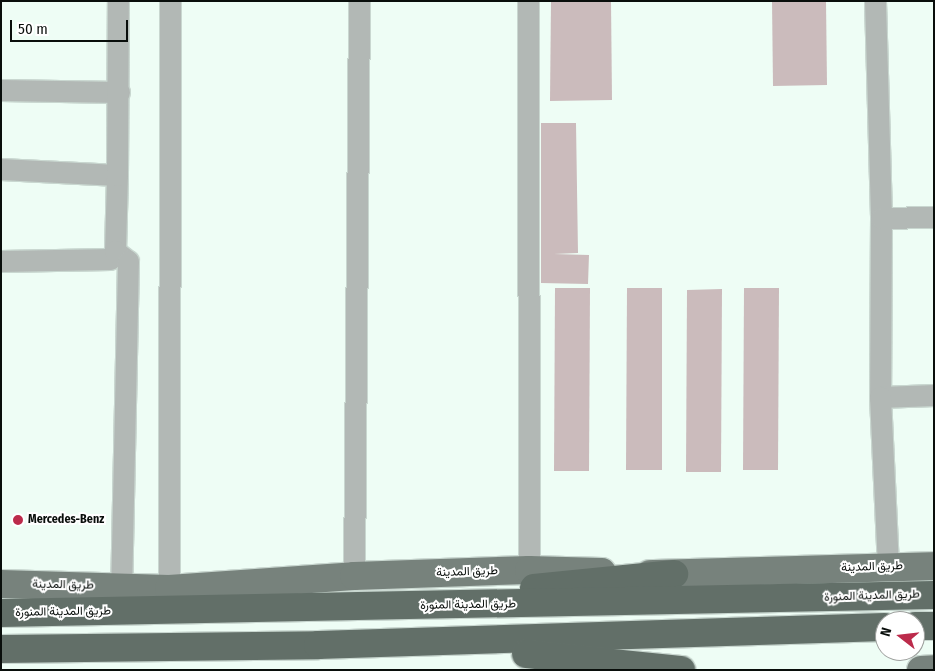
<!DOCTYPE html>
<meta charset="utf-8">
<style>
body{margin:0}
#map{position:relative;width:935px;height:671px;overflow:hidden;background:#eefdf5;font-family:"Fira Sans Condensed",Vazirmatn,sans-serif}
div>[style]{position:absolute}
.building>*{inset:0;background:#cbbbbc}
.roads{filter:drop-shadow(1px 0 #c9d7d0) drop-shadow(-1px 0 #c9d7d0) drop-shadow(0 1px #c9d7d0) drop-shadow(0 -1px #c9d7d0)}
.minor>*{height:21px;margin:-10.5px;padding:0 10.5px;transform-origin:10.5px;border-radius:10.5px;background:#b2b8b5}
.major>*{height:28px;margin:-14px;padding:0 14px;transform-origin:14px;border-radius:14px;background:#77827c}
.highway>*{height:28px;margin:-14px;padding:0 14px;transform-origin:14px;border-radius:14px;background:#626f68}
.dots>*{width:14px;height:14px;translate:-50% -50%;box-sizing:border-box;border:2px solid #fff;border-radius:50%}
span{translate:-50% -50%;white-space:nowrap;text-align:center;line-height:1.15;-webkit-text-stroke:4px #fff;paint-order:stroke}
.poi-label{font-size:12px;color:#090e0b;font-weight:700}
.left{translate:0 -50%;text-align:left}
.street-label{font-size:12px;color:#090e0b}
.frame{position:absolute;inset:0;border:2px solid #090e0b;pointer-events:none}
.north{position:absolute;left:875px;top:611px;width:50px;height:50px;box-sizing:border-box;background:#fff;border:1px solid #9d9f9d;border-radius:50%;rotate:286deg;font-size:14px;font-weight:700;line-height:20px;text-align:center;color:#090e0b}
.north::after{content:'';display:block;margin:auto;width:18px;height:22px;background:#bc2b4b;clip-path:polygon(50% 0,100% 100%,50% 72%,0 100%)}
.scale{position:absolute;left:10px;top:20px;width:118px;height:22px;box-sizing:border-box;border:2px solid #090e0b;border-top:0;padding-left:6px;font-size:15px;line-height:18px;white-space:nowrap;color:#090e0b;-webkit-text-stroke:4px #fff;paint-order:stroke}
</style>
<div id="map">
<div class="building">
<i style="clip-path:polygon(551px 1px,611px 1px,612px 100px,550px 101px)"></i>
<i style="clip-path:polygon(772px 1px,826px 1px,827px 85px,773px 86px)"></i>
<i style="clip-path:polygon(541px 123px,576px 123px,578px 253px,554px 254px,589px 255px,588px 284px,541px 283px)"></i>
<i style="clip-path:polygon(555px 288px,590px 288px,589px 471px,554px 471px)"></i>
<i style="clip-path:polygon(627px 288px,662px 288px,662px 470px,626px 470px)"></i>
<i style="clip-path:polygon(744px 288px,779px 288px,778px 470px,743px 470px)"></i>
<i style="clip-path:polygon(722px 289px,721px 472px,686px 472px,687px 290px)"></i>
</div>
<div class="roads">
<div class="minor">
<i style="left:528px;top:1px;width:569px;rotate:89.9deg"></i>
<i style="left:875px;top:1px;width:217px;rotate:88.4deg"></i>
<i style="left:881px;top:218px;width:179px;rotate:90.3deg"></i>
<i style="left:880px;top:397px;width:54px;rotate:-2.1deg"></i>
<i style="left:1px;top:90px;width:118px;rotate:1deg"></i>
<i style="left:1px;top:169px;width:116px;rotate:3deg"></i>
<i style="left:117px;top:175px;width:76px;rotate:91.5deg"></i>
<i style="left:115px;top:251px;width:9px;rotate:122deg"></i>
<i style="left:110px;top:259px;width:109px;rotate:178.9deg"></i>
<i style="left:117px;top:175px;width:174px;rotate:-89.7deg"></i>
<i style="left:881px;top:218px;width:53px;rotate:-1.1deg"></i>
<i style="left:115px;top:251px;width:16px;rotate:38deg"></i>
<i style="left:128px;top:261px;width:326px;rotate:91.2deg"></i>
<i style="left:880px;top:397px;width:170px;rotate:87.3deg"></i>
<i style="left:354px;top:576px;width:575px;rotate:-89.5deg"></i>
<i style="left:169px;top:589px;width:588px;rotate:-89.9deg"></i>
</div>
<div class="major">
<i style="left:650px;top:574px;width:284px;rotate:-1.6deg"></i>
<i style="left:1px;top:584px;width:168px;rotate:1.7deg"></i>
<i style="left:169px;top:589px;width:185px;rotate:-4deg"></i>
<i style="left:354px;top:576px;width:175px;rotate:-2deg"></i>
<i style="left:529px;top:570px;width:73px;rotate:1.6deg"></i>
<i style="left:921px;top:670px;width:13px;rotate:-4deg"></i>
</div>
<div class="highway">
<i style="left:534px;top:588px;width:141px;rotate:-5.7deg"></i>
<i style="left:1px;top:613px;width:933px;rotate:-1.11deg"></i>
<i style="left:915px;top:626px;width:19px"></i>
<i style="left:1px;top:649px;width:317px;rotate:-0.7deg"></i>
<i style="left:318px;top:645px;width:567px;rotate:-1.82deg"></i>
<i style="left:526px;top:654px;width:156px;rotate:5.9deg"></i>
</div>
</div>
<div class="dots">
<i style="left:18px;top:520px;background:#bc2b4b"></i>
</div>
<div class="poi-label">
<span class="left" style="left:28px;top:520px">Mercedes-Benz</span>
</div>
<div class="street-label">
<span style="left:872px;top:567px;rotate:-2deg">طريق المدينة</span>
<span style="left:467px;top:572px;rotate:-2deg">طريق المدينة</span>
<span style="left:63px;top:585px;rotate:1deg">طريق المدينة</span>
<span style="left:872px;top:596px;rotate:-2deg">طريق المدينة المنورة</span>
<span style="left:468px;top:605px;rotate:-1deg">طريق المدينة المنورة</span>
<span style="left:63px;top:612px;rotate:-1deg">طريق المدينة المنورة</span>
</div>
<div class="frame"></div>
<div class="north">N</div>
<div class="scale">50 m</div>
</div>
